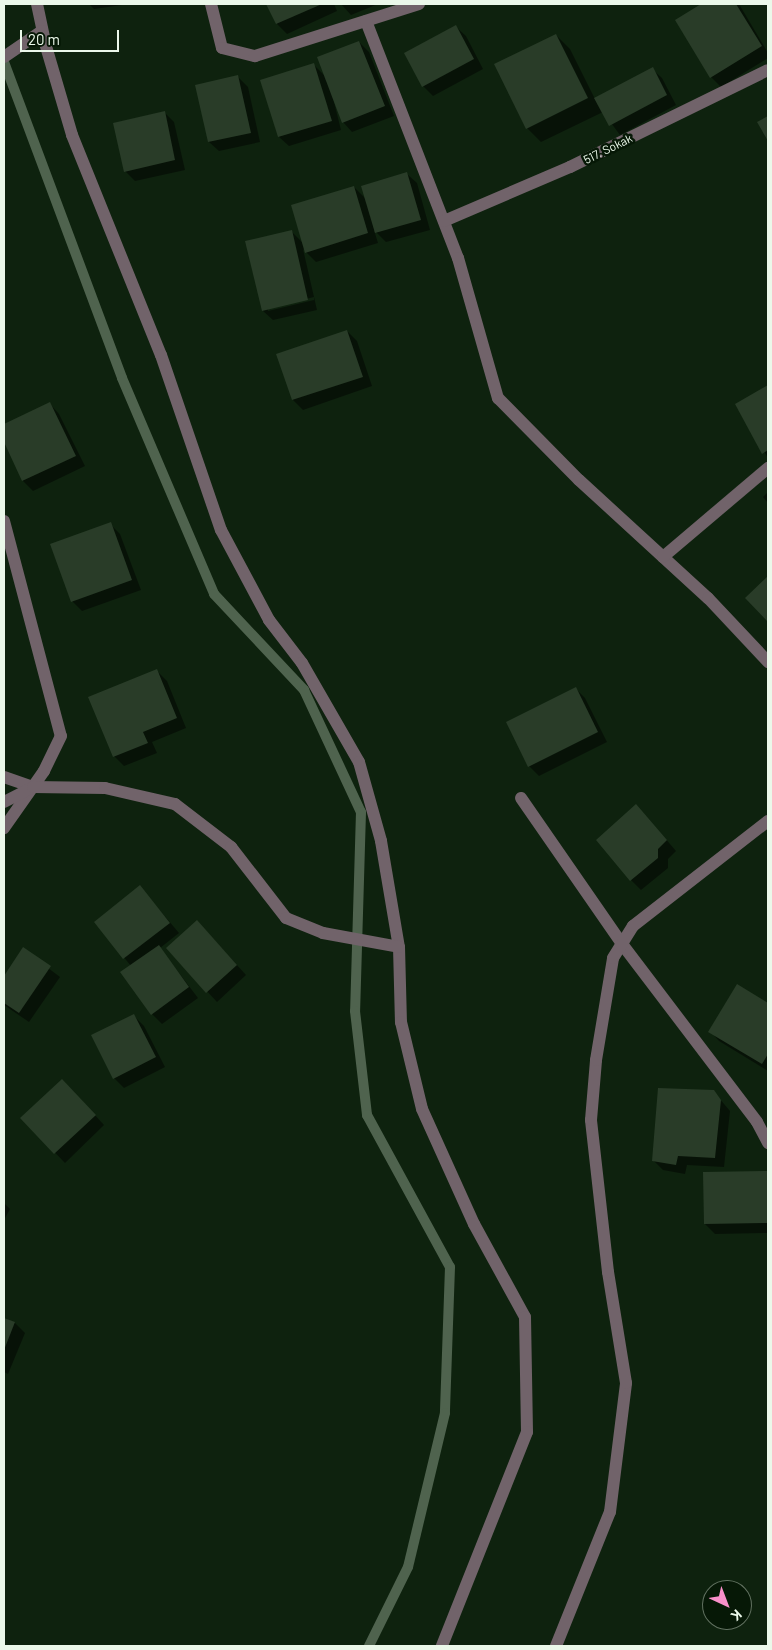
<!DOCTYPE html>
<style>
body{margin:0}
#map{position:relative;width:772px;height:1650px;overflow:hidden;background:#0e220e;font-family:Barlow,sans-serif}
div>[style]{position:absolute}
.shadow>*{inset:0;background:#0007}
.stream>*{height:10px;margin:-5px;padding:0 5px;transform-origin:5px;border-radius:5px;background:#4f634e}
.building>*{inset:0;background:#293c28}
.street>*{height:12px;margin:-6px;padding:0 6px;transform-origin:6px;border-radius:6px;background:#71636a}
span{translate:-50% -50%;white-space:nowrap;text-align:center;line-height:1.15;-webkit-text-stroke:5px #061806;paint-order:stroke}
.street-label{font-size:12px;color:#ebf8ea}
.frame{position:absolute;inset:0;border:5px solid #ebf8ea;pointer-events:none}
.north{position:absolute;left:702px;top:1580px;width:50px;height:50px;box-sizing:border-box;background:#061806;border:1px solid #627261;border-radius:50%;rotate:137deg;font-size:14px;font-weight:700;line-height:20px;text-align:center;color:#ebf8ea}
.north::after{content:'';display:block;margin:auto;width:18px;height:22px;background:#f990ca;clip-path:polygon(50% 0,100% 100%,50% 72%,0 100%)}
.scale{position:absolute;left:20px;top:30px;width:99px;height:22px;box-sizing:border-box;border:2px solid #ebf8ea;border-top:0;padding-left:6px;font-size:15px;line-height:18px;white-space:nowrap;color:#ebf8ea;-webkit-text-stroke:4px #061806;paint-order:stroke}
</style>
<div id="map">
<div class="shadow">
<i style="clip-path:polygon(89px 4px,129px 4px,94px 9px)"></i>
<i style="clip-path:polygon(268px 4px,334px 4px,337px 11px,287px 34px,277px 24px)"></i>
<i style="clip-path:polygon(341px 4px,378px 4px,351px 15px)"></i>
<i style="clip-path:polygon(703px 4px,739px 4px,768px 53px,768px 58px,721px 87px,711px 77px,676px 20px)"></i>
<i style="clip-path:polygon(456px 27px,466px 36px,483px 69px,433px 96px,423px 86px)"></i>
<i style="clip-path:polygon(556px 35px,570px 49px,595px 99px,652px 69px,662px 78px,676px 105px,620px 135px,603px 112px,541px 142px,527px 128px)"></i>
<i style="clip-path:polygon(359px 42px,369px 52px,394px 116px,352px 132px,343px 122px,332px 94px,341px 130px,289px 146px,279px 137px,314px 65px,325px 76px)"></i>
<i style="clip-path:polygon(238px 77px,248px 87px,260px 142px,219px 151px,209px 142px)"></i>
<i style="clip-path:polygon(164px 112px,174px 122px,185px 170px,135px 181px,125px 171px)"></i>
<i style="clip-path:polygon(evenodd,407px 174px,417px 183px,430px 230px,386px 242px,374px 230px,378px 243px,316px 262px,303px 249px,317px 310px,273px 320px,263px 311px,292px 232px,304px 244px,354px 187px,367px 200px,407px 174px,314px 297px,314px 300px,268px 311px,268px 308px,314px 297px)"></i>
<i style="clip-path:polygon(347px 331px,357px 341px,372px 386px,303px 410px,293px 400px,278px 354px)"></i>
<i style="clip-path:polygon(768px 387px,768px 458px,736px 405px)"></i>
<i style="clip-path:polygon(50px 404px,59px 414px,85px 466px,33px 491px,23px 481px,4px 439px,4px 426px)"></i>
<i style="clip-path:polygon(768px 492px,768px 503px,763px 497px)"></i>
<i style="clip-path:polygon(110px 524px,120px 534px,141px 590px,82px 611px,72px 601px)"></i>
<i style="clip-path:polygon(157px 671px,167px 681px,186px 728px,152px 742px,157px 753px,124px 766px,114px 756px)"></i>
<i style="clip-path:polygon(575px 688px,585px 698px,607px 742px,539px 776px,529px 766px)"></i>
<i style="clip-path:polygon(646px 816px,676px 851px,668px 859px,668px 868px,641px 890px,631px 880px)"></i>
<i style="clip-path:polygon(140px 887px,179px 933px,160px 948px,198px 998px,162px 1024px,152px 1014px,131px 966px,95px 922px)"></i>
<i style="clip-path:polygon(207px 932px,246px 975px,217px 1002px,167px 948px)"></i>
<i style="clip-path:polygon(23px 949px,60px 977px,29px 1022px,4px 1005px,4px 978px)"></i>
<i style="clip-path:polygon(738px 986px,768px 1004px,768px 1071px,719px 1041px,710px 1031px)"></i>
<i style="clip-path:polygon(134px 1016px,144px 1026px,165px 1067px,124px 1088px,114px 1078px)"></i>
<i style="clip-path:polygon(72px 1090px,104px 1125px,65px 1163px,22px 1118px)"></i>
<i style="clip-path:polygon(713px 1091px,730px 1111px,724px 1167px,687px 1165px,685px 1174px,663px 1170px,653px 1160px)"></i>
<i style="clip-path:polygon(768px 1172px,768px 1233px,715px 1234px,705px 1224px,704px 1173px)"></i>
<i style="clip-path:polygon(4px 1203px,10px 1209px,4px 1220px)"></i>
<i style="clip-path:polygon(4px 1319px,15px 1323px,25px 1333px,8px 1374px,4px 1372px)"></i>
</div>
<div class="stream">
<i style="left:4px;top:62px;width:337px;rotate:69.5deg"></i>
<i style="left:122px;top:378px;width:235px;rotate:66.9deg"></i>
<i style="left:214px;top:594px;width:132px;rotate:46.8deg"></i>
<i style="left:304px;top:690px;width:135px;rotate:65deg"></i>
<i style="left:361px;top:812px;width:199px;rotate:91.7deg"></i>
<i style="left:355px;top:1011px;width:105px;rotate:83.4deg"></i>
<i style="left:367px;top:1115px;width:173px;rotate:61.4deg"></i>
<i style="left:450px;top:1267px;width:146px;rotate:92deg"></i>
<i style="left:445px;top:1413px;width:158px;rotate:103.5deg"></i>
<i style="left:408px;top:1567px;width:88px;rotate:116.3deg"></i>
</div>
<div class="building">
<i style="clip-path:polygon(266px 4px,322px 4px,276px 24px)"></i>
<i style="clip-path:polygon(701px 4px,736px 4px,762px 46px,710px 78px,675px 20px)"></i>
<i style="clip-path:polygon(456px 25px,474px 59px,422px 87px,404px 53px)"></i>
<i style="clip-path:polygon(556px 34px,588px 98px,526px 129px,494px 64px)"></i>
<i style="clip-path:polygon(359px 41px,385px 106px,342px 123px,317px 57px)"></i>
<i style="clip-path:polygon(314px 63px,332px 121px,278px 137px,260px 80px)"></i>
<i style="clip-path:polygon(653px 67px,667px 95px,609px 126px,594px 98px)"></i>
<i style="clip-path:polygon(238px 75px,251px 133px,208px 142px,195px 85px)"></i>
<i style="clip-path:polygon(165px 111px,175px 160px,124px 172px,113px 123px)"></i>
<i style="clip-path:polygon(768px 116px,768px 141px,757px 122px)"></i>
<i style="clip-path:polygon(407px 172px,421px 220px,375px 233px,361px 186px)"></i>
<i style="clip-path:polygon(354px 186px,368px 233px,305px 253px,291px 205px)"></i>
<i style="clip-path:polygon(292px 230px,308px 300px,262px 311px,245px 241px)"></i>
<i style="clip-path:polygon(347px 330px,363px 377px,292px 400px,276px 354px)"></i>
<i style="clip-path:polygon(768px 385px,768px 450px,762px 454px,735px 404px)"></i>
<i style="clip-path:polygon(50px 402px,76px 456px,22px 481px,4px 442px,4px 424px)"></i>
<i style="clip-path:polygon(111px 522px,132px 580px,71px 602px,50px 544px)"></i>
<i style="clip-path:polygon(768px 576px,768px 622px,745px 598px)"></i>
<i style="clip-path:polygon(157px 669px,177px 718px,143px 732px,148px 743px,113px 757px,88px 697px)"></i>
<i style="clip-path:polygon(576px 687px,598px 732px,528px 767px,506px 722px)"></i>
<i style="clip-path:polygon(636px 804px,667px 840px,658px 849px,658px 858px,630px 881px,596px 840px)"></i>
<i style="clip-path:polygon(140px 885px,170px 923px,123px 959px,94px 922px)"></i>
<i style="clip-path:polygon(197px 920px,237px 965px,206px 993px,166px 948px)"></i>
<i style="clip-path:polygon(159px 945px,189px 987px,151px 1015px,120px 972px)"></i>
<i style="clip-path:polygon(23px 947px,51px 966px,19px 1013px,4px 1003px,4px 976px)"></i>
<i style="clip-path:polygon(737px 984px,768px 1003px,768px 1054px,762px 1064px,708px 1032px)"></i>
<i style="clip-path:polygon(134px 1014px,156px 1057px,113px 1079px,91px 1035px)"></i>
<i style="clip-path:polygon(62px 1079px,96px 1115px,54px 1154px,20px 1118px)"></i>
<i style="clip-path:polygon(658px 1088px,714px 1090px,721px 1100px,715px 1158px,678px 1156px,676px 1165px,652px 1161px)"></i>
<i style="clip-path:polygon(768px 1171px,768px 1223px,704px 1224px,703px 1172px)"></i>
<i style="clip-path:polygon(4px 1318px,15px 1322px,4px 1350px)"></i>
</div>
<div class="street">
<i style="left:37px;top:4px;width:40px;rotate:78deg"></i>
<i style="left:45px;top:43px;width:96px;rotate:73.6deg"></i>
<i style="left:72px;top:135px;width:237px;rotate:68deg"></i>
<i style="left:161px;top:355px;width:185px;rotate:71.1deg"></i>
<i style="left:221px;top:530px;width:102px;rotate:61.9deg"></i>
<i style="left:269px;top:620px;width:54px;rotate:52.5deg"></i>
<i style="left:302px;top:663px;width:114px;rotate:60.1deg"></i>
<i style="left:359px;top:762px;width:82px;rotate:74.4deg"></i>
<i style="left:381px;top:841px;width:108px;rotate:80.4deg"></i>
<i style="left:399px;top:947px;width:75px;rotate:88.5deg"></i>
<i style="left:401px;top:1022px;width:89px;rotate:76.4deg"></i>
<i style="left:422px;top:1109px;width:126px;rotate:65.7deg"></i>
<i style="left:474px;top:1224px;width:106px;rotate:61.3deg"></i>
<i style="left:525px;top:1317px;width:115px;rotate:89deg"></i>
<i style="left:527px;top:1432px;width:230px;rotate:111.7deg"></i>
<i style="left:211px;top:4px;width:45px;rotate:76deg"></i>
<i style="left:222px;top:48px;width:34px;rotate:14deg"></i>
<i style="left:255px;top:56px;width:172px;rotate:-17.6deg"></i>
<i style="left:366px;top:21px;width:254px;rotate:68.8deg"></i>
<i style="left:458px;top:258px;width:146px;rotate:74.1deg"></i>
<i style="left:498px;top:398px;width:115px;rotate:45.4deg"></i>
<i style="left:579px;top:480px;width:175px;rotate:42.5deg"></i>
<i style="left:708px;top:598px;width:88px;rotate:46.8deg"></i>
<i style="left:4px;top:57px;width:46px;rotate:-34.4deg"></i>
<i style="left:444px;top:221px;width:137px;rotate:-23.2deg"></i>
<i style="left:570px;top:167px;width:220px;rotate:-26.1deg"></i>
<i style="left:4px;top:521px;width:222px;rotate:75.2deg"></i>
<i style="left:61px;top:736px;width:39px;rotate:116deg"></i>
<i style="left:44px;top:771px;width:70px;rotate:125.1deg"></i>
<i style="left:663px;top:557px;width:138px;rotate:-40.3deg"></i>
<i style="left:4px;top:777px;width:31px;rotate:19deg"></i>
<i style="left:521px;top:798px;width:178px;rotate:55.3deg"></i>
<i style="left:622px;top:944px;width:223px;rotate:52.8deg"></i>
<i style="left:757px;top:1122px;width:24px;rotate:62deg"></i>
<i style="left:4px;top:802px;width:33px;rotate:-27deg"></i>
<i style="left:33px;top:787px;width:72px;rotate:0.8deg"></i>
<i style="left:105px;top:788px;width:72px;rotate:12.9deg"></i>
<i style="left:175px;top:804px;width:71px;rotate:37.5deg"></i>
<i style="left:231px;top:847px;width:90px;rotate:52.2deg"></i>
<i style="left:286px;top:918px;width:40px;rotate:22deg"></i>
<i style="left:323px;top:933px;width:77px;rotate:10.4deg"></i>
<i style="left:556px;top:1646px;width:144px;rotate:-68.1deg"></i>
<i style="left:610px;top:1512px;width:130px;rotate:-82.9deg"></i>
<i style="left:626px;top:1383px;width:112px;rotate:-99.2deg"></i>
<i style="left:608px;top:1272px;width:153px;rotate:-96.4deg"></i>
<i style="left:591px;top:1120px;width:60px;rotate:-85.2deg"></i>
<i style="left:596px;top:1060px;width:103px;rotate:-80.5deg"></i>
<i style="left:613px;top:958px;width:38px;rotate:-58deg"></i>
<i style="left:633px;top:926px;width:171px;rotate:-37.9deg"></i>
</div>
<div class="street-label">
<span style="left:608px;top:149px;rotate:-26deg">517. Sokak</span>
</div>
<div class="frame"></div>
<div class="north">K</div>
<div class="scale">20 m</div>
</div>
